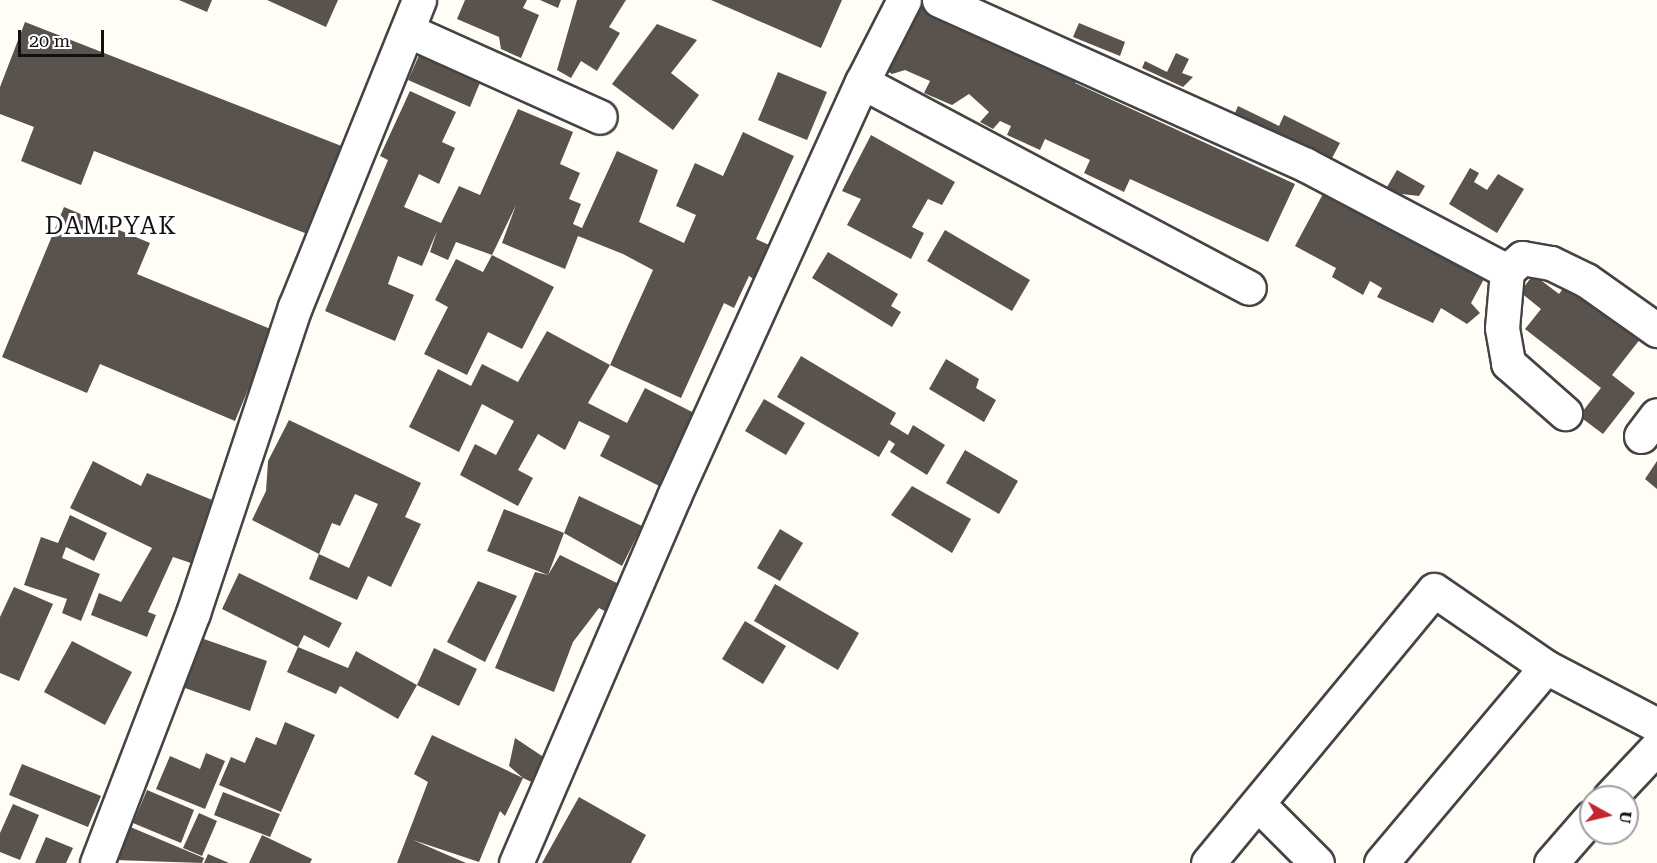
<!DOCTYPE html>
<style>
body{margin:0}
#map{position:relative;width:1657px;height:863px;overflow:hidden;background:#fffdf5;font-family:"Roboto Serif",serif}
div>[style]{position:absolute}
.building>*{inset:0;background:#5a524d}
.roads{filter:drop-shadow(2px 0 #444) drop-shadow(-2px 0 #444) drop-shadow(0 2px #444) drop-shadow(0 -2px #444)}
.street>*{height:33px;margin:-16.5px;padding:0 16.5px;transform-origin:16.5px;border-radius:16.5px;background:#fff}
span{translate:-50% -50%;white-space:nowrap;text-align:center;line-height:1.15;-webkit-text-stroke:6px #fff;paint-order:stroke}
.quarter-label{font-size:24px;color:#111;letter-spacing:1.5px}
.north{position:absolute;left:1579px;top:785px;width:60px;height:60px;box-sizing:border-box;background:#fff;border:2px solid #a0a0a0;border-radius:50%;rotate:98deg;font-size:16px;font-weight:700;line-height:24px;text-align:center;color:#111}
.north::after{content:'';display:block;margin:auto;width:21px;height:27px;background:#c4262e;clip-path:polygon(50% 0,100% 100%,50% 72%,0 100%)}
.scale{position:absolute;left:18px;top:30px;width:86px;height:27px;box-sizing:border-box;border:3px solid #111;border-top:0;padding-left:8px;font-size:18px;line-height:21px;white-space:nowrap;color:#111;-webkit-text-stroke:4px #fff;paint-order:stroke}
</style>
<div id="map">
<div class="building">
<i style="clip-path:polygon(179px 0,212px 0,207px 12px)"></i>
<i style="clip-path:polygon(267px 0,338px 0,326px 27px)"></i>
<i style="clip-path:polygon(465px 0,527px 0,523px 8px,539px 15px,521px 58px,501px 49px,499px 37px,457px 19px)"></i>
<i style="clip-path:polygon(540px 0,561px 0,558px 8px)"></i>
<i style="clip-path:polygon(577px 0,626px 0,609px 27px,620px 33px,597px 71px,581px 61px,571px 78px,557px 70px)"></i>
<i style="clip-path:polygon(711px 0,842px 0,821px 48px)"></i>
<i style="clip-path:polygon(914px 2px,964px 12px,1082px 68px,1075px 83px,1295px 184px,1268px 242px,1130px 179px,1124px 192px,1084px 173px,1090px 160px,1045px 139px,1040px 150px,1007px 135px,1011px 126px,1000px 121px,993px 129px,980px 122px,989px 112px,969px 94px,952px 105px,924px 93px,930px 81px,905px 70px,892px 74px,873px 62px)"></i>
<i style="clip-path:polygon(25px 22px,344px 147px,310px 235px,94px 151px,81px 185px,21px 161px,34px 127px,0 114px,0 87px)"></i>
<i style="clip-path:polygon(1079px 23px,1125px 42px,1120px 56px,1073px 37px)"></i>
<i style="clip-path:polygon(657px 24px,697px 40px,671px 73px,699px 95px,673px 130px,612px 84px)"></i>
<i style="clip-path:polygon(425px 42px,486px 68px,470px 107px,408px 80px)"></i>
<i style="clip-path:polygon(1176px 53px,1189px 59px,1182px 73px,1193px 77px,1183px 87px,1142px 68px,1145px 61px,1167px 72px)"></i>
<i style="clip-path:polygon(778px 72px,827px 92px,807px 140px,758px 120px)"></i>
<i style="clip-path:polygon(410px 91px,456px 112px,442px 142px,455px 148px,439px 184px,419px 174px,404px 207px,441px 223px,459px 186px,480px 195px,518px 109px,573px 132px,560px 164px,580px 173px,569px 199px,581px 204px,573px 224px,582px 228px,617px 151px,658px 170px,639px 222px,684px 243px,696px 215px,676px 206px,695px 163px,723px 176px,743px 132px,794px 156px,756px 239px,782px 251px,766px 287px,749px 276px,734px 308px,724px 303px,681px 398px,610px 365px,588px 403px,627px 423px,645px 388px,704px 418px,669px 491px,600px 456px,610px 436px,579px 421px,565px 450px,538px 434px,518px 470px,533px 478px,518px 506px,460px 475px,475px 444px,496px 455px,514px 421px,482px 404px,459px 452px,409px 427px,438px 369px,471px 386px,482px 364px,518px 382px,547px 331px,610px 365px,653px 270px,623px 254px,578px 236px,565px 269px,502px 243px,516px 205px,492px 255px,456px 242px,448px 260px,430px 252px,437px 231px,422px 266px,398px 256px,388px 284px,414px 295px,395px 341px,325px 311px,388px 160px,380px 156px)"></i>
<i style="clip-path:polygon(1238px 106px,1279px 126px,1284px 115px,1340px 143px,1331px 160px,1235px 113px)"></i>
<i style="clip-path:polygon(871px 135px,955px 182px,942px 205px,928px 199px,912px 227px,924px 233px,911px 259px,847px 225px,861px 199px,842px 191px)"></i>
<i style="clip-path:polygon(1470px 168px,1479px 173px,1474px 182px,1487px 190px,1498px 174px,1524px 189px,1497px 233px,1449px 204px)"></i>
<i style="clip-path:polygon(1397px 170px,1425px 186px,1419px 196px,1384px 192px)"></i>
<i style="clip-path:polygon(1324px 192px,1484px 279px,1471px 303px,1480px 313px,1467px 324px,1441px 308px,1433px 323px,1377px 297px,1382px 288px,1370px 281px,1363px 295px,1332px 277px,1336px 268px,1295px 246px)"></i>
<i style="clip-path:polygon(64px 207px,150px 243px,137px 274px,273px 330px,235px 421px,100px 364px,87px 393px,2px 357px)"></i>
<i style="clip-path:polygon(945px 230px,1030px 280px,1012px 311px,927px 261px)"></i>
<i style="clip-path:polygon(828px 252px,898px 294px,891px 306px,901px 312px,892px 327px,812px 278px)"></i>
<i style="clip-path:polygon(492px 255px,554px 287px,522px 349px,488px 332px,467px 375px,424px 354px,448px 307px,435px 300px,456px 259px,483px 272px)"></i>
<i style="clip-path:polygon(1540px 266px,1548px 273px,1542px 281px,1559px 294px,1567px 283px,1648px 329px,1612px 375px,1635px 393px,1603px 434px,1579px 416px,1601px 388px,1525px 329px,1541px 309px,1520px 292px)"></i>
<i style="clip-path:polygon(801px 356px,896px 413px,890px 424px,908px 435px,913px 425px,945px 445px,927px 475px,890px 452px,895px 444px,889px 440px,879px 457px,777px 397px)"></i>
<i style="clip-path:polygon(946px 359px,979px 379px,976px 388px,996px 400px,984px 422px,929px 389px)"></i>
<i style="clip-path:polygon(764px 399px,805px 423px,786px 455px,745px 431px)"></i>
<i style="clip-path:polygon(289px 420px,421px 483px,405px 517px,421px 524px,391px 587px,368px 576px,357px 600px,309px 579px,319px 554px,349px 568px,378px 504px,355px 494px,340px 526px,332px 523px,319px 554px,252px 520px,266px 491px,268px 461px)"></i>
<i style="clip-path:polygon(965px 450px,1018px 481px,999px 514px,946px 483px)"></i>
<i style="clip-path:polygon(93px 461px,141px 486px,147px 473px,217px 502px,194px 564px,173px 557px,148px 612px,156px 615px,147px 637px,91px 615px,99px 593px,121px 602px,152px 548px,70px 508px)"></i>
<i style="clip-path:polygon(1657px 461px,1657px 489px,1645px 479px)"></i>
<i style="clip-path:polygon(912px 486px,971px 519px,952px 553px,891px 515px)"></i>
<i style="clip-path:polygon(579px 496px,642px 526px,622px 566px,564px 533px)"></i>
<i style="clip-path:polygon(504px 509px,564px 533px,548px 575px,560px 555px,625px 587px,612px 615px,599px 608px,573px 642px,554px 692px,495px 668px,535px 572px,548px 575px,487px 551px)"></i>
<i style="clip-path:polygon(70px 515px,107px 533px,94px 561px,66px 547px,62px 558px,100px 574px,81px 621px,62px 613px,67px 599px,24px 585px,41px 537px,58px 543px)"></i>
<i style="clip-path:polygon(780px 529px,803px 543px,780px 581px,757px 568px)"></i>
<i style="clip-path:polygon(239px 573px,342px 623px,329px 648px,304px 635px,298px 647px,222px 609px)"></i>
<i style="clip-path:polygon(478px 581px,517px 596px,485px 662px,447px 642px)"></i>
<i style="clip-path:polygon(775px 584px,859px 633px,838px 670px,754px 621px)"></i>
<i style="clip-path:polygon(14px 587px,53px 604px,19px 681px,0 673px,0 617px)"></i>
<i style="clip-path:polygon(745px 621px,786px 646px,763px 684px,722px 659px)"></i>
<i style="clip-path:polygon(201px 638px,267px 661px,250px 711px,185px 688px)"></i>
<i style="clip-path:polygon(72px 641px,132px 672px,105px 725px,44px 692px)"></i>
<i style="clip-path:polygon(298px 647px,348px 668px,356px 651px,417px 685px,398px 719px,340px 686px,336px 694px,287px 672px)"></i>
<i style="clip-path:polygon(434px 648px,477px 669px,459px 706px,417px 685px)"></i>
<i style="clip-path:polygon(285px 722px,315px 735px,281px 812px,219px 785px,231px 757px,245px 763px,256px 737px,276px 745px)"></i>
<i style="clip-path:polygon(432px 735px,523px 778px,509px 766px,515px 738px,554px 764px,540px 786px,523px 778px,505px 816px,500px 811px,479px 862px,413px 840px,466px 863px,397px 863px,428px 782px,414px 774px)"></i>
<i style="clip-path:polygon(206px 753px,225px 761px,205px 809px,156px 789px,170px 756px,200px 769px)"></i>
<i style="clip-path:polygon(22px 764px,101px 796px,88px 827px,9px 795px)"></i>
<i style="clip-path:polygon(147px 790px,194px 810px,181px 843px,133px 823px)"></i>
<i style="clip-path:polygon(223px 792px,280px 814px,270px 837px,214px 815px)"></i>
<i style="clip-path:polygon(579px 797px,646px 835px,631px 863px,542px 863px)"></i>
<i style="clip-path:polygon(13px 804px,39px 815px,20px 860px,0 852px,0 833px)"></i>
<i style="clip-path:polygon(199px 813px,217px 821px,202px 856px,183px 848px)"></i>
<i style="clip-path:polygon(128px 826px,204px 858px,202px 863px,114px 860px)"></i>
<i style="clip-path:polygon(262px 835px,312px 859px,310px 863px,249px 863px)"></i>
<i style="clip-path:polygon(46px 837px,73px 848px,66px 863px,35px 863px)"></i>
<i style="clip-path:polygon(208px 854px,229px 863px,204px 863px)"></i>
</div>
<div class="roads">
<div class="street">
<i style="left:939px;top:0;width:402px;rotate:24.2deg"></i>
<i style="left:1306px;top:165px;width:227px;rotate:27.8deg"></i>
<i style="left:1507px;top:271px;width:20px;rotate:-41deg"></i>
<i style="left:1522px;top:258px;width:29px;rotate:10deg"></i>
<i style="left:1551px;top:263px;width:39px;rotate:26deg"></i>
<i style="left:1586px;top:280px;width:87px;rotate:35.2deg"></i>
<i style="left:409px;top:31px;width:209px;rotate:24.2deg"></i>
<i style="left:862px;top:82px;width:438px;rotate:28deg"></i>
<i style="left:1507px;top:271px;width:57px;rotate:95deg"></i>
<i style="left:1502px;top:328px;width:36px;rotate:80deg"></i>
<i style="left:1508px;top:363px;width:76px;rotate:41.3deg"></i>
<i style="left:1641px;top:436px;width:26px;rotate:-53deg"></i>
<i style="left:1610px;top:797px;width:69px;rotate:-46.8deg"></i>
<i style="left:1259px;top:805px;width:82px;rotate:45deg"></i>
<i style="left:97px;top:863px;width:268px;rotate:-69deg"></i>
<i style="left:193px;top:613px;width:323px;rotate:-71.6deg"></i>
<i style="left:295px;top:307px;width:331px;rotate:-68deg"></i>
<i style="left:516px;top:863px;width:400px;rotate:-66.7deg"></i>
<i style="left:674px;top:496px;width:455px;rotate:-65.6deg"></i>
<i style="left:862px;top:82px;width:92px;rotate:-62.9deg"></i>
<i style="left:1208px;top:863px;width:354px;rotate:-50.4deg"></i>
<i style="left:1434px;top:590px;width:136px;rotate:34.5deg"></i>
<i style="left:1546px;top:667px;width:125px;rotate:27.6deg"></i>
<i style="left:1381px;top:863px;width:256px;rotate:-49.9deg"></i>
<i style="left:1551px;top:863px;width:61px;rotate:-49deg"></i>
</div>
</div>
<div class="quarter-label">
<span style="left:111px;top:227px">DAMPYAK</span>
</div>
<div class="north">U</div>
<div class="scale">20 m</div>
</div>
